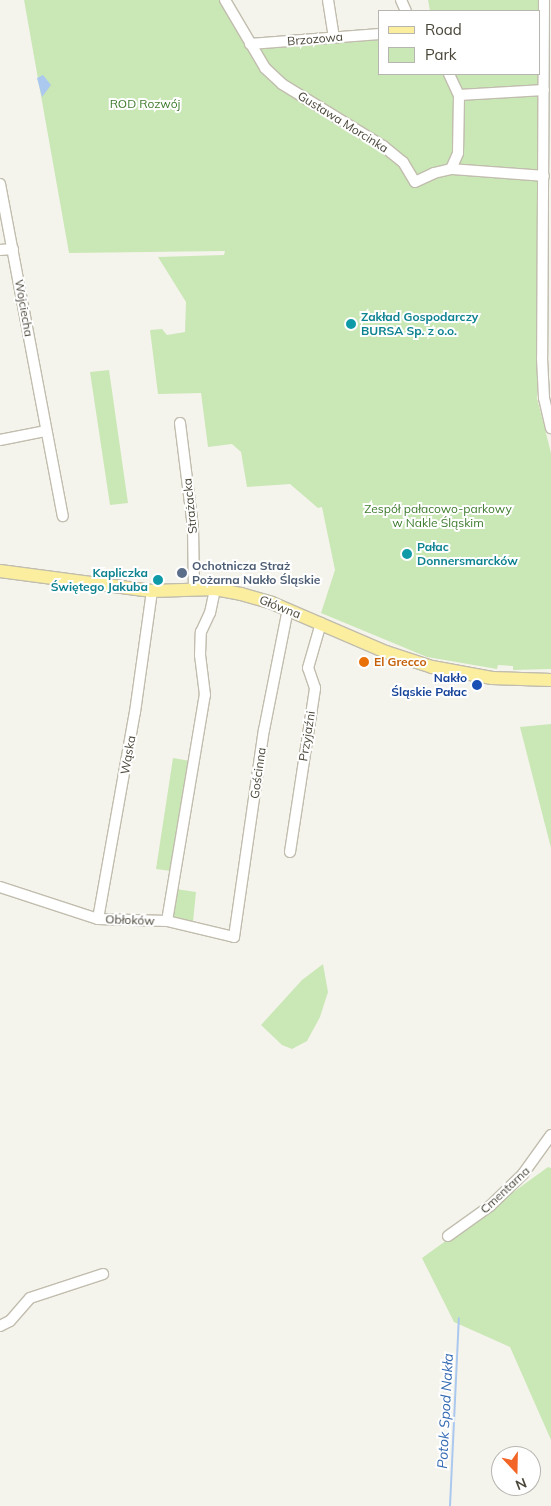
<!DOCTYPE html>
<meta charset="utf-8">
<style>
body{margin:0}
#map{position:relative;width:551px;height:1506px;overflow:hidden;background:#f5f4ec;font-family:Mulish,sans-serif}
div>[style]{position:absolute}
.green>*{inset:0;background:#cae7b6}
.water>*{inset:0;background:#abc8ef}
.stream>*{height:2px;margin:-1px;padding:0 1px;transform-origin:1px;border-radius:1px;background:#abc8ef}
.roads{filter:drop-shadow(1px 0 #c1bdae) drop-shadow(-1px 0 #c1bdae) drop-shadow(0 1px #c1bdae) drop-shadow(0 -1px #c1bdae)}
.minor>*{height:10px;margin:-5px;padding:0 5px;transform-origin:5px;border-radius:5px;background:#fff}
.major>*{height:12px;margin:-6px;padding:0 6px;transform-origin:6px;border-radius:6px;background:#fbef9f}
.dots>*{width:14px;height:14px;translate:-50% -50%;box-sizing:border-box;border:2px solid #fff;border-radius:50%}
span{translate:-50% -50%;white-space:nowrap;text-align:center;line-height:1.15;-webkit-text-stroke:4px #fff;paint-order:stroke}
.street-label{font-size:12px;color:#4a4639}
.park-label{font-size:12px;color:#3e7b2d}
.culture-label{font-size:12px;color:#0d838f;font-weight:700}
.left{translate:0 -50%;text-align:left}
.right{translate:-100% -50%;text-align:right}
.service-label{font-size:12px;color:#4e5e75;font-weight:700}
.food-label{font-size:12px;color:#c56008;font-weight:700}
.transit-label{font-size:12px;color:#164399;font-weight:700}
.water-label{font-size:14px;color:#356ab3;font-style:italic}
.legend{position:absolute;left:378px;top:10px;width:162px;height:65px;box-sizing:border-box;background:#fff;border:1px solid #b7b5b0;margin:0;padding:6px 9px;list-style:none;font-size:15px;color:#4a4639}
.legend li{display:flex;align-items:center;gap:10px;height:25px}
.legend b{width:25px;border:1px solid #b7b5b0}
.north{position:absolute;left:491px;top:1446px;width:50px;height:50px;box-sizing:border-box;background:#fff;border:1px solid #b7b5b0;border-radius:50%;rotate:159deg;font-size:14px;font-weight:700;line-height:20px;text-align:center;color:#4a4639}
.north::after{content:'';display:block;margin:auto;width:18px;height:22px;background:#f26526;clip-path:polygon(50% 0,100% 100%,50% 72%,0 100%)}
</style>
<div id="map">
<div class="green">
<i style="clip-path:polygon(24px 0,219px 0,249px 49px,380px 40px,380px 74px,538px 74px,537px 398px,551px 453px,551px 669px,513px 670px,513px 666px,498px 665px,497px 669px,427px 657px,321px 613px,335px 570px,322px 507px,318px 508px,290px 484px,247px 487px,241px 452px,232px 444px,208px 447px,201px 393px,158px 394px,150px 330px,162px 329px,167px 335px,185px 332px,186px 302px,158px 257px,224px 255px,225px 251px,69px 253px)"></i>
<i style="clip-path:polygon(428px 0,538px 0,538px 11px,430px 11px)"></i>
<i style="clip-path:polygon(109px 370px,128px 503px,110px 505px,90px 372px)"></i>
<i style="clip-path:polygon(551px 724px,551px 848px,520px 727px)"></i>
<i style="clip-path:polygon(173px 758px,190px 761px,171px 871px,156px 869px)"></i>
<i style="clip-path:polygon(176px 889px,196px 892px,193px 922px,171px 918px)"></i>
<i style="clip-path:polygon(323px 964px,328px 992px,320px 1017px,307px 1041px,292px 1049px,282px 1045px,261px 1025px,302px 980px)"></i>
<i style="clip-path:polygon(548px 1167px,551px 1168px,551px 1440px,510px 1347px,454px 1322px,422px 1258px)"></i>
</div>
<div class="water">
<i style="clip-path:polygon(43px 75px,51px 85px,42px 97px,37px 78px)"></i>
</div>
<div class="stream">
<i style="left:450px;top:1506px;width:188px;rotate:-87.3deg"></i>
</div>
<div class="roads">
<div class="minor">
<i style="left:225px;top:0;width:79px;rotate:59.5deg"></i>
<i style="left:265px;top:68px;width:23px;rotate:43deg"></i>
<i style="left:282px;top:84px;width:119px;rotate:31.5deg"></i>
<i style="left:383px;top:146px;width:26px;rotate:39deg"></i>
<i style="left:403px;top:162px;width:23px;rotate:59deg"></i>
<i style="left:415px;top:182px;width:21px;rotate:-25deg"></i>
<i style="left:434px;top:173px;width:17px;rotate:-13deg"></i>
<i style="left:451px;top:169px;width:17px;rotate:-66deg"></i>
<i style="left:458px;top:153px;width:58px;rotate:-89deg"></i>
<i style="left:459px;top:95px;width:85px;rotate:-3.4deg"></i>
<i style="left:328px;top:0;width:37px;rotate:81deg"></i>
<i style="left:401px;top:0;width:12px;rotate:66deg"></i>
<i style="left:544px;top:0;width:358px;rotate:90.3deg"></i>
<i style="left:542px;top:358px;width:40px;rotate:87.1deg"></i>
<i style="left:544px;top:398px;width:31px;rotate:77deg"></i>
<i style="left:250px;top:44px;width:130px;rotate:-4.4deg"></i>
<i style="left:449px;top:74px;width:23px;rotate:65deg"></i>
<i style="left:451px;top:169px;width:93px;rotate:4.3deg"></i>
<i style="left:0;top:184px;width:338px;rotate:79.3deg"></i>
<i style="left:0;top:250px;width:13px;rotate:-4deg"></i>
<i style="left:180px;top:423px;width:105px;rotate:82.9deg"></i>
<i style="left:193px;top:527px;width:63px;rotate:89.1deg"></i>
<i style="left:0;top:440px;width:47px;rotate:-11.1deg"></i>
<i style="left:290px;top:852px;width:166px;rotate:-81.3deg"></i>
<i style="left:315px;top:688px;width:21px;rotate:-109deg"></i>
<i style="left:308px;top:668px;width:47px;rotate:-73.9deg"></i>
<i style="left:0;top:887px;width:103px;rotate:18.1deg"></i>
<i style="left:98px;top:919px;width:69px;rotate:1.7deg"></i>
<i style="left:167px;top:921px;width:69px;rotate:13.4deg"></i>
<i style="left:234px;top:937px;width:209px;rotate:-81.8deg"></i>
<i style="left:264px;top:730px;width:123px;rotate:-78.8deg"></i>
<i style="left:98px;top:919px;width:210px;rotate:-79.9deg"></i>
<i style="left:135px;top:712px;width:122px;rotate:-82deg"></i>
<i style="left:167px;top:921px;width:229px;rotate:-80.5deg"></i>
<i style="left:205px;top:695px;width:40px;rotate:-97.1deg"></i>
<i style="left:200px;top:655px;width:23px;rotate:-88deg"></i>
<i style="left:201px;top:632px;width:21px;rotate:-65deg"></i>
<i style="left:210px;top:613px;width:25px;rotate:-78deg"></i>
<i style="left:448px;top:1236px;width:52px;rotate:-35.5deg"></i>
<i style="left:490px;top:1206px;width:46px;rotate:-44.1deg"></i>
<i style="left:523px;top:1174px;width:48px;rotate:-54.3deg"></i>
<i style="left:0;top:1326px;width:11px;rotate:-27deg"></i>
<i style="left:10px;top:1321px;width:30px;rotate:-49deg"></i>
<i style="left:30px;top:1298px;width:77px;rotate:-18.2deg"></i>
</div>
<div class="major">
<i style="left:0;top:571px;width:153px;rotate:7.5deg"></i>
<i style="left:152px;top:591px;width:63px;rotate:-1.8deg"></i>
<i style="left:215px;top:589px;width:26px;rotate:11deg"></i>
<i style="left:241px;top:594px;width:32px;rotate:16deg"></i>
<i style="left:272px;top:603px;width:124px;rotate:23.3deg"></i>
<i style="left:386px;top:652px;width:48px;rotate:18.1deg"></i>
<i style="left:432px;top:667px;width:61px;rotate:10.4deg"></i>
<i style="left:492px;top:678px;width:59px;rotate:1.9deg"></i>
</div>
</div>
<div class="dots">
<i style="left:351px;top:324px;background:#0f9aa8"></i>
<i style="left:407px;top:554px;background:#0f9aa8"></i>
<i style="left:182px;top:573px;background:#5c6f8a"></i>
<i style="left:158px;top:580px;background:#0f9aa8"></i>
<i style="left:364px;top:662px;background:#e8710a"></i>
<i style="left:477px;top:685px;background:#1a4fb4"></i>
</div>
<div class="street-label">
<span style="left:315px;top:39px;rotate:-5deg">Brzozowa</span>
<span style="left:343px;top:122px;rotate:32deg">Gustawa Morcinka</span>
<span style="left:24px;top:308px;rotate:80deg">Wojciecha</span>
<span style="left:190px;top:506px;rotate:-96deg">Strażacka</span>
<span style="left:280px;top:607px;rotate:21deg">Główna</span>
<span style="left:307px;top:736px;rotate:-81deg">Przyjaźni</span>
<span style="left:128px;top:755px;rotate:-80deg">Wąska</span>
<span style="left:258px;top:773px;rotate:-82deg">Gościnna</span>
<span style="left:130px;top:920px;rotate:2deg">Obłoków</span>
<span style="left:505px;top:1190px;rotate:-43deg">Cmentarna</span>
</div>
<div class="park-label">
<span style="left:145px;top:104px">ROD Rozwój</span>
<span style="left:438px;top:516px">Zespół pałacowo-parkowy<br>w Nakle Śląskim</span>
</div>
<div class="culture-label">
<span class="left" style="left:361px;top:324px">Zakład Gospodarczy<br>BURSA Sp. z o.o.</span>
<span class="left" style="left:417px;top:554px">Pałac<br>Donnersmarcków</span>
<span class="right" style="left:148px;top:580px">Kapliczka<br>Świętego Jakuba</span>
</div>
<div class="service-label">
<span class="left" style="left:192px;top:573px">Ochotnicza Straż<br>Pożarna Nakło Śląskie</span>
</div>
<div class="food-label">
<span class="left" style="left:374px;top:662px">El Grecco</span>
</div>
<div class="transit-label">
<span class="right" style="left:467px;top:685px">Nakło<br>Śląskie Pałac</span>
</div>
<div class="water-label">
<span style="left:445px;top:1411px;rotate:-87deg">Potok Spod Nakła</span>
</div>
<ul class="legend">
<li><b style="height:6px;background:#fbef9f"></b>Road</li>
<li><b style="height:14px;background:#cae7b6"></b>Park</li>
</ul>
<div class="north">N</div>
</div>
